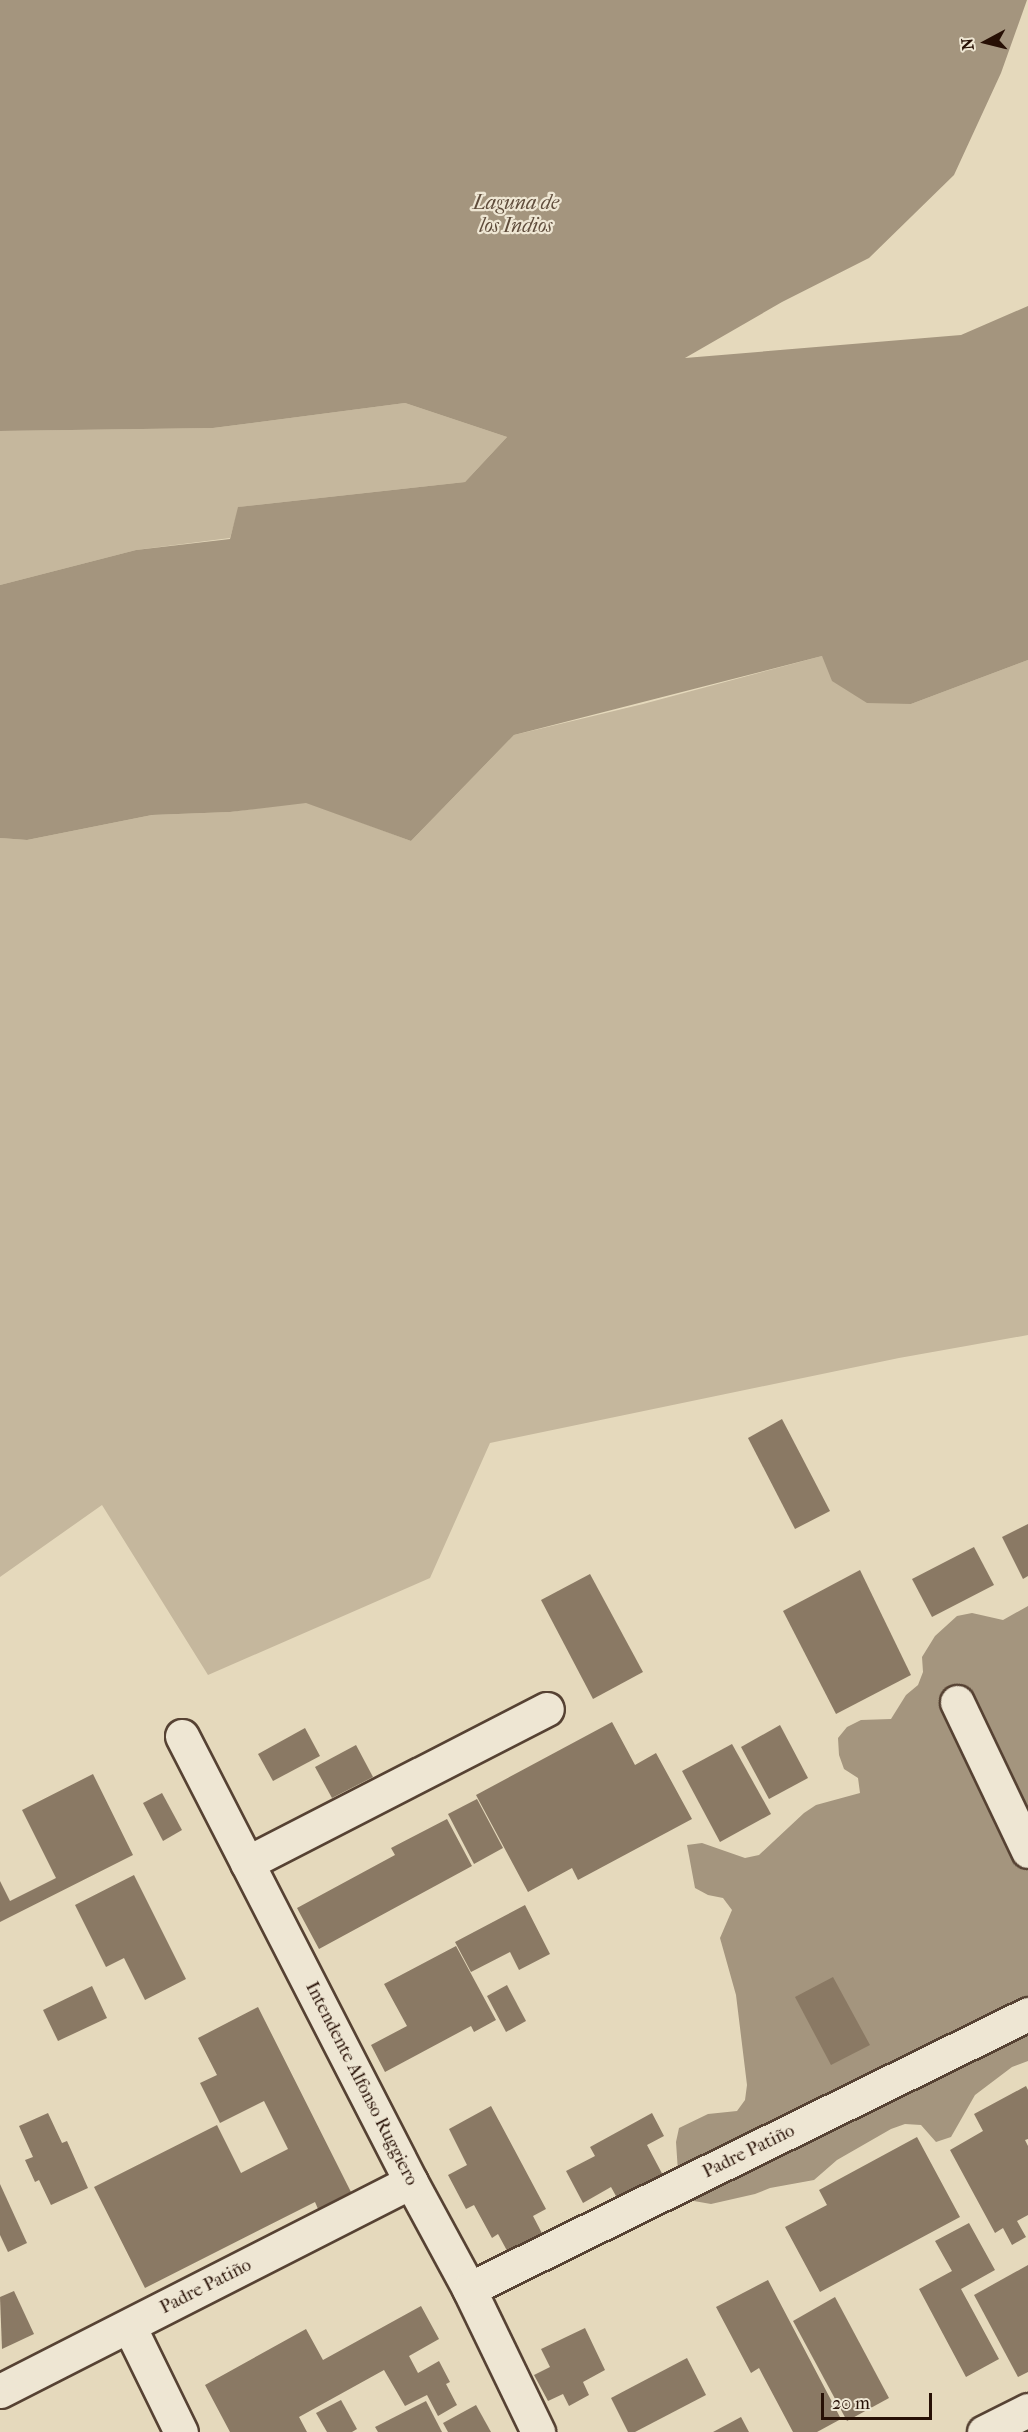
<!DOCTYPE html>
<meta charset="utf-8">
<style>
body{margin:0}
#map{position:relative;width:1028px;height:2432px;overflow:hidden;background:#e5d9bc;font-family:"IM FELL French Canon",serif}
div>[style]{position:absolute}
.green>*{inset:0;background:#c5b79d}
.water>*{inset:0;background:#a4957e}
.building>*{inset:0;background:#8a7964}
.roads{filter:drop-shadow(2px 0 #564233) drop-shadow(-2px 0 #564233) drop-shadow(0 2px #564233) drop-shadow(0 -2px #564233)}
.minor>*{height:33px;margin:-16.5px;padding:0 16.5px;transform-origin:16.5px;border-radius:16.5px;background:#eee6d3}
span{translate:-50% -50%;white-space:nowrap;text-align:center;line-height:1.15;-webkit-text-stroke:4.5px #eee6d3;paint-order:stroke}
.street-label{font-size:18px;color:#271005}
.water-label{font-size:20px;color:#5f4c3b;font-style:italic}
.north{position:absolute;left:956px;top:12px;width:60px;height:60px;-webkit-text-stroke:4px #eee6d3;paint-order:stroke;rotate:263deg;font-size:16px;font-weight:700;line-height:24px;text-align:center;color:#271005}
.north::after{content:'';display:block;margin:auto;width:21px;height:27px;background:#271005;clip-path:polygon(50% 0,100% 100%,50% 72%,0 100%)}
.scale{position:absolute;left:821px;top:2393px;width:111px;height:27px;box-sizing:border-box;border:3px solid #271005;border-top:0;padding-left:8px;font-size:18px;line-height:21px;white-space:nowrap;color:#271005;-webkit-text-stroke:4px #eee6d3;paint-order:stroke}
</style>
<div id="map">
<div class="green">
<i style="clip-path:polygon(405px 403px,507px 437px,465px 482px,239px 507px,230px 538px,136px 550px,0 585px,0 431px,213px 428px)"></i>
<i style="clip-path:polygon(822px 656px,911px 704px,1028px 660px,1028px 1335px,899px 1358px,490px 1443px,430px 1578px,208px 1675px,102px 1505px,0 1577px,0 838px,27px 840px,152px 815px,230px 812px,306px 802px,411px 841px,514px 735px,643px 704px)"></i>
</div>
<div class="water">
<i style="clip-path:polygon(0 0,1027px 0,1001px 73px,954px 175px,869px 258px,782px 302px,685px 358px,961px 335px,1028px 306px,1028px 660px,911px 704px,867px 703px,832px 681px,822px 656px,514px 735px,411px 841px,306px 803px,230px 812px,152px 815px,27px 840px,0 838px,0 585px,136px 550px,230px 539px,238px 507px,465px 482px,507px 437px,405px 403px,213px 428px,0 431px)"></i>
<i style="clip-path:polygon(1028px 1606px,1028px 2061px,1012px 2067px,975px 2095px,951px 2137px,936px 2142px,921px 2125px,905px 2124px,891px 2129px,837px 2160px,814px 2180px,770px 2188px,755px 2194px,711px 2204px,688px 2200px,679px 2187px,676px 2142px,679px 2128px,708px 2114px,737px 2111px,745px 2100px,747px 2085px,736px 1995px,720px 1938px,732px 1910px,723px 1898px,708px 1895px,695px 1888px,687px 1845px,702px 1843px,745px 1858px,759px 1855px,804px 1813px,816px 1805px,860px 1793px,858px 1778px,844px 1769px,839px 1755px,838px 1738px,847px 1727px,861px 1720px,891px 1719px,906px 1695px,918px 1685px,923px 1672px,922px 1657px,935px 1636px,957px 1616px,972px 1613px,1003px 1620px)"></i>
</div>
<div class="building">
<i style="clip-path:polygon(782px 1419px,830px 1511px,795px 1529px,748px 1438px)"></i>
<i style="clip-path:polygon(1028px 1524px,1028px 1576px,1023px 1579px,1002px 1537px)"></i>
<i style="clip-path:polygon(974px 1547px,994px 1585px,932px 1617px,912px 1579px)"></i>
<i style="clip-path:polygon(860px 1570px,911px 1675px,836px 1714px,783px 1611px)"></i>
<i style="clip-path:polygon(590px 1574px,643px 1672px,593px 1699px,541px 1600px)"></i>
<i style="clip-path:polygon(612px 1722px,635px 1765px,656px 1753px,692px 1819px,578px 1880px,572px 1868px,528px 1892px,476px 1795px)"></i>
<i style="clip-path:polygon(780px 1725px,808px 1778px,769px 1799px,741px 1747px)"></i>
<i style="clip-path:polygon(305px 1728px,320px 1756px,273px 1781px,258px 1754px)"></i>
<i style="clip-path:polygon(732px 1744px,771px 1814px,720px 1842px,682px 1771px)"></i>
<i style="clip-path:polygon(356px 1745px,373px 1777px,332px 1798px,315px 1767px)"></i>
<i style="clip-path:polygon(93px 1774px,133px 1855px,0 1922px,0 1881px,10px 1901px,56px 1878px,22px 1810px)"></i>
<i style="clip-path:polygon(162px 1793px,182px 1830px,163px 1841px,143px 1803px)"></i>
<i style="clip-path:polygon(477px 1799px,503px 1848px,474px 1864px,448px 1814px)"></i>
<i style="clip-path:polygon(447px 1819px,472px 1866px,319px 1949px,297px 1908px,395px 1855px,391px 1848px)"></i>
<i style="clip-path:polygon(134px 1875px,186px 1979px,145px 2000px,124px 1958px,106px 1967px,75px 1905px)"></i>
<i style="clip-path:polygon(525px 1905px,550px 1954px,519px 1970px,510px 1952px,471px 1972px,455px 1942px)"></i>
<i style="clip-path:polygon(456px 1946px,496px 2020px,474px 2032px,471px 2026px,385px 2072px,371px 2045px,407px 2026px,384px 1984px)"></i>
<i style="clip-path:polygon(833px 1977px,870px 2045px,831px 2065px,795px 1997px)"></i>
<i style="clip-path:polygon(507px 1985px,526px 2021px,506px 2032px,487px 1996px)"></i>
<i style="clip-path:polygon(92px 1986px,107px 2018px,58px 2041px,43px 2010px)"></i>
<i style="clip-path:polygon(258px 2007px,351px 2192px,318px 2209px,315px 2202px,145px 2288px,94px 2187px,217px 2125px,241px 2173px,288px 2149px,264px 2101px,220px 2123px,200px 2083px,217px 2075px,198px 2038px)"></i>
<i style="clip-path:polygon(1026px 2086px,1028px 2090px,1028px 2139px,1025px 2140px,1028px 2146px,1028px 2215px,1017px 2221px,1026px 2237px,1012px 2245px,1003px 2228px,995px 2233px,950px 2150px,983px 2131px,974px 2114px)"></i>
<i style="clip-path:polygon(491px 2106px,546px 2209px,533px 2216px,546px 2241px,512px 2260px,498px 2234px,492px 2238px,474px 2205px,466px 2209px,448px 2175px,467px 2165px,449px 2129px)"></i>
<i style="clip-path:polygon(48px 2113px,62px 2143px,67px 2141px,88px 2188px,51px 2205px,39px 2180px,35px 2182px,25px 2160px,33px 2157px,19px 2126px)"></i>
<i style="clip-path:polygon(652px 2113px,664px 2136px,647px 2145px,666px 2181px,621px 2205px,611px 2187px,583px 2203px,566px 2171px,595px 2156px,590px 2147px)"></i>
<i style="clip-path:polygon(917px 2137px,960px 2217px,820px 2292px,785px 2227px,827px 2205px,819px 2190px)"></i>
<i style="clip-path:polygon(0 2184px,27px 2243px,8px 2252px,0 2235px)"></i>
<i style="clip-path:polygon(969px 2223px,995px 2270px,961px 2289px,999px 2359px,966px 2377px,919px 2289px,952px 2271px,935px 2241px)"></i>
<i style="clip-path:polygon(1028px 2265px,1028px 2372px,1018px 2377px,974px 2295px)"></i>
<i style="clip-path:polygon(768px 2280px,841px 2419px,817px 2432px,793px 2432px,759px 2368px,751px 2373px,716px 2307px)"></i>
<i style="clip-path:polygon(14px 2291px,34px 2334px,2px 2349px,0 2297px)"></i>
<i style="clip-path:polygon(835px 2297px,889px 2398px,847px 2421px,793px 2321px)"></i>
<i style="clip-path:polygon(421px 2306px,439px 2339px,409px 2356px,418px 2373px,439px 2361px,450px 2382px,446px 2384px,457px 2405px,438px 2416px,427px 2395px,405px 2406px,384px 2370px,299px 2417px,307px 2432px,230px 2432px,205px 2385px,306px 2329px,323px 2360px)"></i>
<i style="clip-path:polygon(585px 2328px,605px 2370px,583px 2382px,589px 2395px,569px 2406px,563px 2394px,548px 2401px,534px 2375px,550px 2367px,541px 2349px)"></i>
<i style="clip-path:polygon(687px 2358px,706px 2395px,635px 2432px,628px 2432px,611px 2398px)"></i>
<i style="clip-path:polygon(341px 2400px,357px 2429px,352px 2432px,327px 2432px,316px 2413px)"></i>
<i style="clip-path:polygon(426px 2401px,442px 2432px,378px 2432px,375px 2427px)"></i>
<i style="clip-path:polygon(476px 2405px,491px 2432px,448px 2432px,443px 2423px)"></i>
<i style="clip-path:polygon(741px 2417px,749px 2432px,713px 2432px)"></i>
</div>
<div class="roads">
<div class="minor">
<i style="left:957px;top:1702px;width:165px;rotate:64.5deg"></i>
<i style="left:182px;top:1736px;width:501px;rotate:62.82deg"></i>
<i style="left:411px;top:2182px;width:122px;rotate:61.5deg"></i>
<i style="left:469px;top:2289px;width:159px;rotate:64.2deg"></i>
<i style="left:247px;top:1863px;width:337px;rotate:-27.2deg"></i>
<i style="left:469px;top:2289px;width:623px;rotate:-26.19deg"></i>
<i style="left:129px;top:2326px;width:118px;rotate:63.9deg"></i>
<i style="left:0;top:2391px;width:461px;rotate:-27deg"></i>
<i style="left:984px;top:2432px;width:49px;rotate:-26.6deg"></i>
</div>
</div>
<div class="street-label">
<span style="left:361px;top:2084px;rotate:63deg">Intendente Alfonso Ruggiero</span>
<span style="left:749px;top:2152px;rotate:-26deg">Padre Patiño</span>
<span style="left:206px;top:2287px;rotate:-27deg">Padre Patiño</span>
</div>
<div class="water-label">
<span style="left:516px;top:214px">Laguna de<br>los Indios</span>
</div>
<div class="north">N</div>
<div class="scale">20 m</div>
</div>
